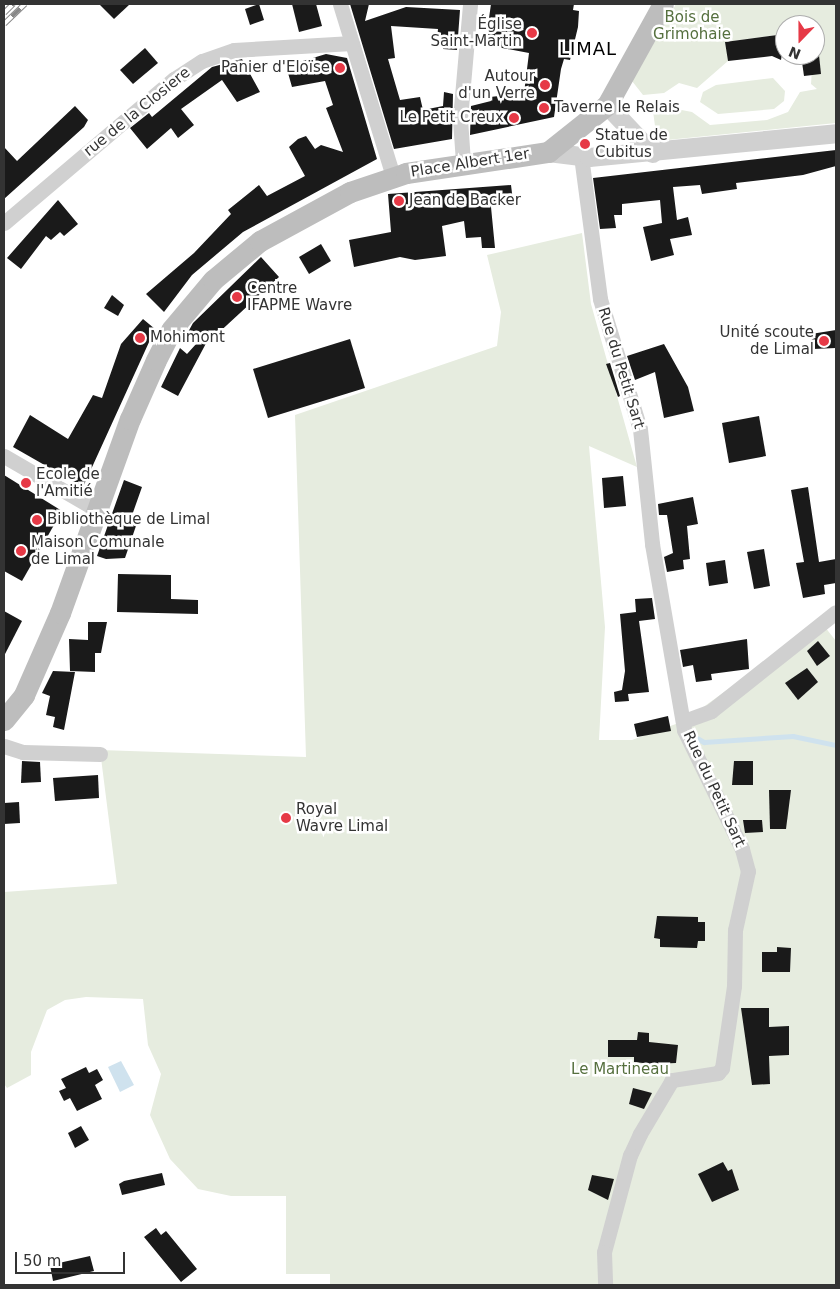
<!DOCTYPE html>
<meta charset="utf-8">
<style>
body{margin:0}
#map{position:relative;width:840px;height:1289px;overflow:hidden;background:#fff;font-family:"DejaVu Sans",sans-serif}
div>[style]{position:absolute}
.green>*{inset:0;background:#e6ecdf}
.water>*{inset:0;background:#cfe2ee}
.stream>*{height:4.5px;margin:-2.25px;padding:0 2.25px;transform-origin:2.25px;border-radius:2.25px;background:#cfe2ee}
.building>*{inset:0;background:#1a1a1a}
.minor>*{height:15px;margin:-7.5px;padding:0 7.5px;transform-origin:7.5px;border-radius:7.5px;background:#d0d0d0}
.tertiary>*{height:19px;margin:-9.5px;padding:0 9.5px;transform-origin:9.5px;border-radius:9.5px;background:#d0d0d0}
.secondary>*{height:21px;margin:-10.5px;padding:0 10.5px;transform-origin:10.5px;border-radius:10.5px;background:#bdbdbd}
.rail>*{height:5.5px;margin-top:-2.75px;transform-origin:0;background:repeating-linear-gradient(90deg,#fff 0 11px,#888 0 22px);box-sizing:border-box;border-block:1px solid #888}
.dots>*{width:14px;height:14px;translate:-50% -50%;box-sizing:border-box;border:2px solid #fff;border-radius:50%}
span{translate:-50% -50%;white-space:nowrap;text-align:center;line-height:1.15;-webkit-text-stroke:5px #fff;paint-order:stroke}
.park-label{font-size:15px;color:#56703f}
.poi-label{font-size:15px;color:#333}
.right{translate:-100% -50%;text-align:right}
.left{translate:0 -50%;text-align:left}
.street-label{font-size:15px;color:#333}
.quarter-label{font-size:18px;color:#000;letter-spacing:1px}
.frame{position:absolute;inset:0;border:5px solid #333;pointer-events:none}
.north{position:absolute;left:775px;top:15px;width:50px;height:50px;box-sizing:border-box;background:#fff;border:1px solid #adadad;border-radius:50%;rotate:202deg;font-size:14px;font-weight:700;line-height:20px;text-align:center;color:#333}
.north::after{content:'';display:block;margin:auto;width:18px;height:22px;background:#e63946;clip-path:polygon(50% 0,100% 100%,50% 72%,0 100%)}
.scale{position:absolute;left:15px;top:1252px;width:110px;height:22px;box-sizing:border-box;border:2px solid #333;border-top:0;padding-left:6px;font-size:15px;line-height:18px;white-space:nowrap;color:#333;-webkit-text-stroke:4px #fff;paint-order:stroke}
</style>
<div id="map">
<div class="green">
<i style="clip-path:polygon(676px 4px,836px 4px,836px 123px,657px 141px,653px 111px,666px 107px,692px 112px,710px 125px,767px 120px,788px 112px,800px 92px,817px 89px,811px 84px,815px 25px,785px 25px,785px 34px,726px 42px,728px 61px,697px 88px,679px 83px,664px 93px,643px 95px,632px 81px)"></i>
<i style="clip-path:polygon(773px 78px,785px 91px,784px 101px,774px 109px,718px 114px,700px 102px,703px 92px,716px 85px)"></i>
<i style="clip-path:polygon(582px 233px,591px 304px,637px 467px,589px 446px,605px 627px,599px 740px,632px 740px,684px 721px,821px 622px,836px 641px,836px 1285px,330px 1285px,330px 1274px,286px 1274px,286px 1196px,231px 1196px,198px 1189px,170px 1159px,150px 1115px,161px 1074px,148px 1045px,143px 999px,86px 997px,65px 1000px,47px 1010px,31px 1052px,31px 1075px,7px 1088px,4px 1084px,4px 892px,117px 884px,100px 750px,306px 757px,295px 415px,497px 346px,501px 312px,487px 255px)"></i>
</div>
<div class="water">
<i style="clip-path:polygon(121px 1061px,134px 1085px,120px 1092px,108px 1067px)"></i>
</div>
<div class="stream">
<i style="left:692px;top:735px;width:14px;rotate:30deg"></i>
<i style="left:704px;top:742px;width:89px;rotate:-3.9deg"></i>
<i style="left:793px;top:736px;width:44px;rotate:11.8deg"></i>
</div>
<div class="building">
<i style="clip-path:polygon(99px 4px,130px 4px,114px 19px)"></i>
<i style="clip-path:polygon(259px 4px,264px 20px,250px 25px,245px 9px)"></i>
<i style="clip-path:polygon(292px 4px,316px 4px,322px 26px,299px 32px)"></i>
<i style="clip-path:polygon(350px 4px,369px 4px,365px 21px,406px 7px,460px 10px,457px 50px,443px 49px,444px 39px,437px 38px,438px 29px,391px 26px,395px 58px,388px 59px,400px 100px,420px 97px,423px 110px,443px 106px,444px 92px,453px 94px,452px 139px,394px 149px)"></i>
<i style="clip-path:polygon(491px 4px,574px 4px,573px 10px,579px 11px,578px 27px,570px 60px,564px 59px,561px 69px,554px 117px,470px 135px,471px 106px,491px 101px,490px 97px,524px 93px,529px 53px,492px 46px,486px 39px)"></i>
<i style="clip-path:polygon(785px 34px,781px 60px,772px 56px,728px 61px,725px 42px)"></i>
<i style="clip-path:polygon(145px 48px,158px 63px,133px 84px,120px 70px)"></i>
<i style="clip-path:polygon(326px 54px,347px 58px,377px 159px,243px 232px,192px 275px,164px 312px,146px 294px,194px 253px,231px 214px,228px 210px,259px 185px,267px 196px,305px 176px,289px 147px,298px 139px,306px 136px,315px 149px,321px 145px,343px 152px,326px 108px,333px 105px,325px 81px,292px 87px,286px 66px)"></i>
<i style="clip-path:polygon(801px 55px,819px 55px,821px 74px,804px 76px)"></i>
<i style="clip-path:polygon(242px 59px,260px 92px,237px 102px,222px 80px,181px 109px,194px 125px,178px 138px,171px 128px,147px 149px,130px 128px,149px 113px,152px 117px,212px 67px)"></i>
<i style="clip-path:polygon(75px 106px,88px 120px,84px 127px,4px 199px,4px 147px,17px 161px)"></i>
<i style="clip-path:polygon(836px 150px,836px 166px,803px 175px,736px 183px,737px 189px,702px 194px,700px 185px,673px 187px,677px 220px,688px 217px,692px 235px,670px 239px,674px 255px,651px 261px,643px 227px,662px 223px,660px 200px,622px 204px,622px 215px,614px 215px,616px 228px,600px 229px,593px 178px)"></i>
<i style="clip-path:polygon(511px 185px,513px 201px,491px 207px,495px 248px,482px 248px,481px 237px,466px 238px,464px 221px,442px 226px,446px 256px,415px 260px,400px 257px,354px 267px,349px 240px,391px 232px,388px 194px)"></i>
<i style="clip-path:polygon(58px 200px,78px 224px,64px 236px,60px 232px,51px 240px,46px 236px,21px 269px,7px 258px)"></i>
<i style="clip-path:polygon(321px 244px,331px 261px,309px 274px,299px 257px)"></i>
<i style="clip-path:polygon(261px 257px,279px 277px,214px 337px,211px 334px,178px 396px,161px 387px,180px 348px,187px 354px,197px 343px,187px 334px,193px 323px)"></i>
<i style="clip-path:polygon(112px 295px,124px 305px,118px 316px,104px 308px)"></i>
<i style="clip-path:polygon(143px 319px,155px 329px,83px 487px,13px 447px,30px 415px,68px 439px,93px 395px,102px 398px,121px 344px)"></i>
<i style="clip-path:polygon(836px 330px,836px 348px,813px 349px,811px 334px)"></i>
<i style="clip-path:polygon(350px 339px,365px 388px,268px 418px,253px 369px)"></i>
<i style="clip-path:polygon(664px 344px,688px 387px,694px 411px,664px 418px,655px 372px,635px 380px,627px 356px)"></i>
<i style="clip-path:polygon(610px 363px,620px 396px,618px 397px,606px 364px)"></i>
<i style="clip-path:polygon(759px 416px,766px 456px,729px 463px,722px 423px)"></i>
<i style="clip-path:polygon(4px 475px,62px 511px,22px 581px,4px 571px)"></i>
<i style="clip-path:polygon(623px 476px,626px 506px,604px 508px,602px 478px)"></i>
<i style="clip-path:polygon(124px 480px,142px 487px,130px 521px,137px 523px,125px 558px,106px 559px,97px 556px)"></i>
<i style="clip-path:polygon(808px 487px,819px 562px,836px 559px,836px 583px,824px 585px,825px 594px,803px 598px,796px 563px,804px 562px,791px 490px)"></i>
<i style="clip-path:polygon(693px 497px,698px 524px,687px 526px,690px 559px,683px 560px,684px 569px,667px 572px,664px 557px,673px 553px,667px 515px,659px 515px,658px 504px)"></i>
<i style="clip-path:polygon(764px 549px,770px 586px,754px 589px,747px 552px)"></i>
<i style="clip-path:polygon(725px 560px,728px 583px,709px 586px,706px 563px)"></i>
<i style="clip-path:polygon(118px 574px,171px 575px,171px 599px,198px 600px,198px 614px,117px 612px)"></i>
<i style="clip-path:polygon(652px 598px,655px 619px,639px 621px,649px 692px,628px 694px,629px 701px,615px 702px,614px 692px,622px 690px,625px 671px,620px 614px,636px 612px,635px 599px)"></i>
<i style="clip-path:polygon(4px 611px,22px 621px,4px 656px)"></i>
<i style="clip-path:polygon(88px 622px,107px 622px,101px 653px,95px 653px,95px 672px,70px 671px,69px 639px,88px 640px)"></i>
<i style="clip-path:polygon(747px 639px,749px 669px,711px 674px,712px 680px,696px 682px,693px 665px,683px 667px,680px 650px)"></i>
<i style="clip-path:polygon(818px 641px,830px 656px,817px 666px,807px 651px)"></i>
<i style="clip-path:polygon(807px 668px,818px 682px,798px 700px,785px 683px)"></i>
<i style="clip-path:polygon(53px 671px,75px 672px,64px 730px,53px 727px,55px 717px,46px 715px,50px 696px,42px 693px)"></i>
<i style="clip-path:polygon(668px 716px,671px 731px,637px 737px,634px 724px)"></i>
<i style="clip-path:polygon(22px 761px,40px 762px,41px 782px,21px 783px)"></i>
<i style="clip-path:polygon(734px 761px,753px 761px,753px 785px,732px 785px)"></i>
<i style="clip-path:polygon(98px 775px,99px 798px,55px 801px,53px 778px)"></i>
<i style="clip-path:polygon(769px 790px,791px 790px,786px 829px,770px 829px)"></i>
<i style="clip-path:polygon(19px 802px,20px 823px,4px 824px,4px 803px)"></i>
<i style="clip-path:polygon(743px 820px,762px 820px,763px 832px,745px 833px)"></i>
<i style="clip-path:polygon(657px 916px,698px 917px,698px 922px,705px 922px,705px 941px,698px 941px,697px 948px,660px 947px,660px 939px,654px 938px)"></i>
<i style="clip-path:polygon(777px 947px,791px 948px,790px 972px,762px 972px,762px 952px,777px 952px)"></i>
<i style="clip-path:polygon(741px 1008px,769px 1008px,769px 1027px,789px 1026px,789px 1055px,769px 1056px,770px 1084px,752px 1085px)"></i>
<i style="clip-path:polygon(638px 1032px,649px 1033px,649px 1042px,678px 1045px,676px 1063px,652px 1064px,634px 1062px,634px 1057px,608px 1057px,608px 1040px,637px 1040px)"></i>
<i style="clip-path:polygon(86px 1067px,89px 1073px,97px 1069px,103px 1080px,95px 1085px,102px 1099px,77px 1111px,70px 1098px,64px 1101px,59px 1091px,66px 1088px,61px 1079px)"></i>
<i style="clip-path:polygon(633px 1088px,652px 1093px,644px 1109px,629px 1104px)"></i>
<i style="clip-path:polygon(81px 1126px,89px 1140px,75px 1148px,68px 1133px)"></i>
<i style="clip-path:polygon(723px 1162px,728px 1171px,732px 1169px,739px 1190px,712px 1202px,698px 1174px)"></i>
<i style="clip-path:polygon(162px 1173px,165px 1185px,122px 1195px,119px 1184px,124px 1181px)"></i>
<i style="clip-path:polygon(592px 1175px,614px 1179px,608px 1200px,588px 1190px)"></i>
<i style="clip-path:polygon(156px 1228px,161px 1235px,166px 1231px,197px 1269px,181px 1282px,144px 1237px)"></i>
<i style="clip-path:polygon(90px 1256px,94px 1271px,53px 1281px,50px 1265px)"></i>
</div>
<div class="minor">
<i style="left:340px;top:4px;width:180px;rotate:72.9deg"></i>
<i style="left:581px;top:156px;width:144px;rotate:82.4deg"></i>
<i style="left:600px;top:299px;width:136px;rotate:72.9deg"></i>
<i style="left:640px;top:429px;width:116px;rotate:84deg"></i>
<i style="left:652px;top:544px;width:189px;rotate:80.2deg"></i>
<i style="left:684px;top:730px;width:132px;rotate:64deg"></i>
<i style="left:742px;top:849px;width:23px;rotate:75deg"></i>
<i style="left:748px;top:871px;width:60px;rotate:102.4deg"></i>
<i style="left:735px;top:930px;width:56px;rotate:91deg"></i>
<i style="left:734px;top:986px;width:83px;rotate:98.3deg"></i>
<i style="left:722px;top:1068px;width:6px;rotate:129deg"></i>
<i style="left:718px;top:1073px;width:47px;rotate:171.3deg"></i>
<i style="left:672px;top:1080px;width:63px;rotate:120.7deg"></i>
<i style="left:640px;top:1134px;width:23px;rotate:115deg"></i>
<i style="left:630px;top:1155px;width:100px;rotate:105deg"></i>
<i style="left:604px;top:1252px;width:33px;rotate:88deg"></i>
<i style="left:463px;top:162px;width:43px;rotate:-94deg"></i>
<i style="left:460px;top:119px;width:115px;rotate:-85deg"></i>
<i style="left:4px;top:223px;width:223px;rotate:-40.3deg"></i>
<i style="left:174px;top:79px;width:33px;rotate:-33deg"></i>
<i style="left:202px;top:61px;width:34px;rotate:-19deg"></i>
<i style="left:234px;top:50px;width:118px;rotate:-3.4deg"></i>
<i style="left:4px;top:456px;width:108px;rotate:30.1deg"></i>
<i style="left:684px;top:721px;width:29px;rotate:-20deg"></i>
<i style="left:711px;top:711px;width:159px;rotate:-38.4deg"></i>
<i style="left:4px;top:746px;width:20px;rotate:18deg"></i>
<i style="left:23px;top:752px;width:77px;rotate:1.5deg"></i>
</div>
<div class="tertiary">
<i style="left:607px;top:105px;width:66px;rotate:46.8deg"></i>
<i style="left:548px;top:152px;width:41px;rotate:7deg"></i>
<i style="left:589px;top:157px;width:248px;rotate:-5.5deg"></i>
</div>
<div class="secondary">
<i style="left:4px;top:720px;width:32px;rotate:-51deg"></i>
<i style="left:24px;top:695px;width:90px;rotate:-66.3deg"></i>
<i style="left:60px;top:613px;width:206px;rotate:-70.2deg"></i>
<i style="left:130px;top:419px;width:64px;rotate:-66.2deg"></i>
<i style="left:156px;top:360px;width:34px;rotate:-63deg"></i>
<i style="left:171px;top:330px;width:65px;rotate:-50deg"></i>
<i style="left:213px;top:280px;width:61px;rotate:-39.7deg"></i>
<i style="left:260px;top:241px;width:102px;rotate:-28.6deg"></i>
<i style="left:350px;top:192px;width:59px;rotate:-18.7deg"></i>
<i style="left:406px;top:173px;width:144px;rotate:-8.4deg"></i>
<i style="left:548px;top:152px;width:75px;rotate:-38.5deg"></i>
<i style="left:607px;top:105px;width:115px;rotate:-61deg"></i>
</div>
<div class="rail">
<i style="left:4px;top:13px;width:13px;rotate:-45deg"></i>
<i style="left:4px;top:24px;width:29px;rotate:-44deg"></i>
</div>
<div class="dots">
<i style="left:532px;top:33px;background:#e63946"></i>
<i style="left:340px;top:68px;background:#e63946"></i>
<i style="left:545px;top:85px;background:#e63946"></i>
<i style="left:544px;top:108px;background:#e63946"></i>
<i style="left:514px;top:118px;background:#e63946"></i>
<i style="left:585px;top:144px;background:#e63946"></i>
<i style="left:399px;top:201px;background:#e63946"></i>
<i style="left:237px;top:297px;background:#e63946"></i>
<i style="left:140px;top:338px;background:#e63946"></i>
<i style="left:824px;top:341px;background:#e63946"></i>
<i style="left:26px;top:483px;background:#e63946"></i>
<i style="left:37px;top:520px;background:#e63946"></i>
<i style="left:21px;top:551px;background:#e63946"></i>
<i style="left:286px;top:818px;background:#e63946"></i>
</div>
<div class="park-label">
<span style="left:692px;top:26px">Bois de<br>Grimohaie</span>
<span style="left:620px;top:1070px">Le Martineau</span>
</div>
<div class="poi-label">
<span class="right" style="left:522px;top:33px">Église<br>Saint-Martin</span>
<span class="right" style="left:330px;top:68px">Panier d'Eloïse</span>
<span class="right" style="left:535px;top:85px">Autour<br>d'un Verre</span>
<span class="left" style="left:554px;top:108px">Taverne le Relais</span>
<span class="right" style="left:504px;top:118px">Le Petit Creux</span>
<span class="left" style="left:595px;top:144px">Statue de<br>Cubitus</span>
<span class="left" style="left:409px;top:201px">Jean de Backer</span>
<span class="left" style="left:247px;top:297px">Centre<br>IFAPME Wavre</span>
<span class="right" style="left:814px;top:341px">Unité scoute<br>de Limal</span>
<span class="left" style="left:150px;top:338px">Mohimont</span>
<span class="left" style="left:36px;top:483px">Ecole de<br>l'Amitié</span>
<span class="left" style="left:47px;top:520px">Bibliothèque de Limal</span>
<span class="left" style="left:31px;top:551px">Maison Comunale<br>de Limal</span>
<span class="left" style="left:296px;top:818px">Royal<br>Wavre Limal</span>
</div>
<div class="street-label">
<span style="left:137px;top:112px;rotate:-39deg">rue de la Closiere</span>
<span style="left:470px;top:163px;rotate:-9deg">Place Albert 1er</span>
<span style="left:621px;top:368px;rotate:73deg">Rue du Petit Sart</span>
<span style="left:714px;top:789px;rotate:65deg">Rue du Petit Sart</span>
</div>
<div class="quarter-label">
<span style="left:588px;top:49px">LIMAL</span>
</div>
<div class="frame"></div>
<div class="north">N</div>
<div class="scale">50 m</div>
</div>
